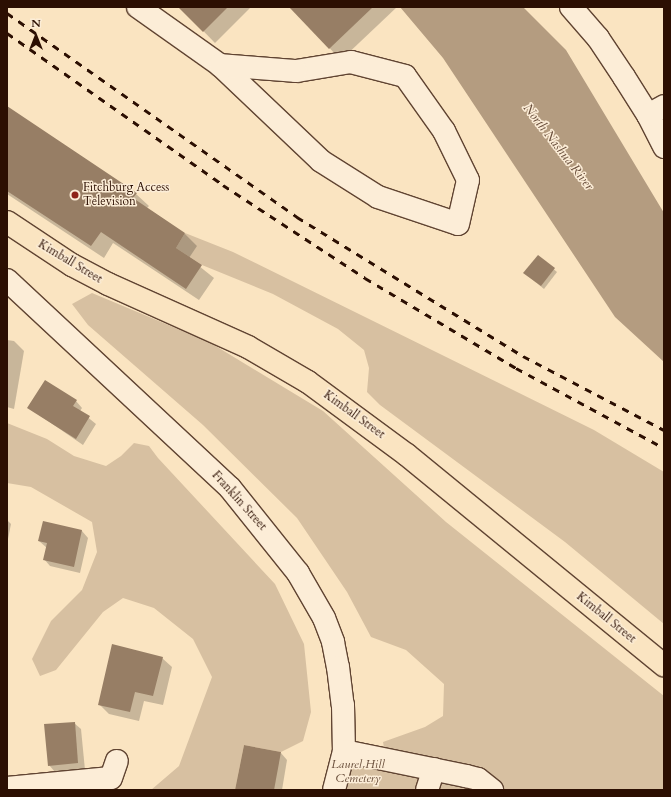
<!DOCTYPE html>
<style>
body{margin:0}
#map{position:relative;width:671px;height:797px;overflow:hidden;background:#fae4c1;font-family:Cardo,serif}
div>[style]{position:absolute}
.green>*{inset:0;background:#d7c0a1}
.water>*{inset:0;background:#b49c80}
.shadow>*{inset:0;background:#0003}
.building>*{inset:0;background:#977e65}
.roads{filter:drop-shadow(1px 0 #604432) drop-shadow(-1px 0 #604432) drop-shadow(0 1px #604432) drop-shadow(0 -1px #604432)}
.minor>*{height:22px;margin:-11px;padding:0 11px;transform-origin:11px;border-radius:11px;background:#fcedd7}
.major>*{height:22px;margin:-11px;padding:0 11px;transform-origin:11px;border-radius:11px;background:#fae4c1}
.rail>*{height:3px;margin-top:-1.5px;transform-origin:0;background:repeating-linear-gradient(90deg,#2c0f02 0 7px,transparent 0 14px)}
.dots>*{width:11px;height:11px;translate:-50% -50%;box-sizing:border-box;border:2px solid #fcedd7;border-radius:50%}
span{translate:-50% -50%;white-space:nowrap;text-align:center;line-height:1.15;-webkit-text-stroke:3px #fcedd7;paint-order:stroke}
.poi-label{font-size:12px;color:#2c0f02}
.left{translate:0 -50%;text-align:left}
.street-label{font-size:12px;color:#2c0f02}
.park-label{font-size:12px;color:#684d3a;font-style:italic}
.water-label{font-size:13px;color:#694e3b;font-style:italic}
.frame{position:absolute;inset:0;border:8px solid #2c0f02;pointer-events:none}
.north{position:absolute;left:16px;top:16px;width:40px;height:40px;-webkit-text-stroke:3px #fcedd7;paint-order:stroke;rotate:0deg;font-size:11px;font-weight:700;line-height:16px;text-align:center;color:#2c0f02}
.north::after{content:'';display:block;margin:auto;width:14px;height:18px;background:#2c0f02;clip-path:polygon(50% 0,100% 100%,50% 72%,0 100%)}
</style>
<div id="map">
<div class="green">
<i style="clip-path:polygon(185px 233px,233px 252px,594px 430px,664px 472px,664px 624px,565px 542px,380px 405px,367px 392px,369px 368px,364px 350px,338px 329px,273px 294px,202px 265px,176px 248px)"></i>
<i style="clip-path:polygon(92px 293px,209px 342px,323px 411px,446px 522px,664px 696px,664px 790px,334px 790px,344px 751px,386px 759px,383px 742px,425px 727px,443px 716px,444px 684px,406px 650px,371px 637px,347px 592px,297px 518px,203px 425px,88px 325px,72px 304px)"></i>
<i style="clip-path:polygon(7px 423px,47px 439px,74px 456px,106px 466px,121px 456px,134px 443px,149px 446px,158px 458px,275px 584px,304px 644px,311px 712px,303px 741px,281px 752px,244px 745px,235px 790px,151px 790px,179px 766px,212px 677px,193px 639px,154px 608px,123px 598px,103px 612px,56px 670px,40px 676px,32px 659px,51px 621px,82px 590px,97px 552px,92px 522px,31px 487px,7px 483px)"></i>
</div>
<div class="water">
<i style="clip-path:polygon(400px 7px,523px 7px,566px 50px,664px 213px,664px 362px,615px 317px,443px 58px)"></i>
</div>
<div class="shadow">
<i style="clip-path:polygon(180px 7px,251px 7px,215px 43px)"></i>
<i style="clip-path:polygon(290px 7px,397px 7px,341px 60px)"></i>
<i style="clip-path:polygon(7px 108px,136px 194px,149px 206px,147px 208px,185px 234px,197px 246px,189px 258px,214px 278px,199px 300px,113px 243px,104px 258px,7px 194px)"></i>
<i style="clip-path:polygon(538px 256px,557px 272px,544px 289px,528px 276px)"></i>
<i style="clip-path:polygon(7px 340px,14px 341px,24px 351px,14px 409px,7px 407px)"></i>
<i style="clip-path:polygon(76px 401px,82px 408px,80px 411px,96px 424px,83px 445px,29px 408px)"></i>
<i style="clip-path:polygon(7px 520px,11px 524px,7px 544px)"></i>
<i style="clip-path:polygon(44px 523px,82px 531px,88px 538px,80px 573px,50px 566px,44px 559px,47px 548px,39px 541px)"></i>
<i style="clip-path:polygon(162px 658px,172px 667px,163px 705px,144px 701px,139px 721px,109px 714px,99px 704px)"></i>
<i style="clip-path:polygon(74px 723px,81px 729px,85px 770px,55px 772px,49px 765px)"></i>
<i style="clip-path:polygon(281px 753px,287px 760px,282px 790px,236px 790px)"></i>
</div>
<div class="building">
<i style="clip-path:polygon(178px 7px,228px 7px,203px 32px)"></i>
<i style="clip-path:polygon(289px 7px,373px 7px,329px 49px)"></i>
<i style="clip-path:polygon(7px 106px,137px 193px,133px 198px,185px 233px,176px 248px,202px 265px,186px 289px,101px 232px,91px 246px,7px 191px)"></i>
<i style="clip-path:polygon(538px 255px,555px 268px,541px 286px,523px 273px)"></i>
<i style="clip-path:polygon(45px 380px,77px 400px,73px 406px,90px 416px,76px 439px,27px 408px)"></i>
<i style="clip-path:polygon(43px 521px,82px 530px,74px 567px,43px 560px,47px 543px,38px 541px)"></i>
<i style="clip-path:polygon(112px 644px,163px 657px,153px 696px,135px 692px,130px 712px,98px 705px)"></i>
<i style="clip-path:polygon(75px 722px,78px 763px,48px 766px,44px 724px)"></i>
<i style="clip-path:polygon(244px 745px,281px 752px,274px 790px,235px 790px)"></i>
</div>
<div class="roads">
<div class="minor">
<i style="left:138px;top:7px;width:100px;rotate:35.3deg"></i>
<i style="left:220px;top:65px;width:139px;rotate:43.5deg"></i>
<i style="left:321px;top:161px;width:67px;rotate:32.3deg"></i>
<i style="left:378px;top:197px;width:84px;rotate:18.6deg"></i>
<i style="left:458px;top:224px;width:45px;rotate:-77.2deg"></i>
<i style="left:468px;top:180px;width:55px;rotate:-116.1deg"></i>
<i style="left:444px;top:131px;width:67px;rotate:-125.3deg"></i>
<i style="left:405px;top:76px;width:56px;rotate:-165.5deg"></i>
<i style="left:351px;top:62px;width:56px;rotate:170.7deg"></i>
<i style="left:296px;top:71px;width:76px;rotate:-175.5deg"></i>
<i style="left:571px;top:7px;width:41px;rotate:48.9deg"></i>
<i style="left:598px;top:38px;width:47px;rotate:56.3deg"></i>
<i style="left:624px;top:77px;width:45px;rotate:57.7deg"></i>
<i style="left:648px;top:115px;width:36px;rotate:63deg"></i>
<i style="left:648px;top:115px;width:18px;rotate:-29deg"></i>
<i style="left:7px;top:280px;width:305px;rotate:43deg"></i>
<i style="left:230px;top:488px;width:109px;rotate:51.3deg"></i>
<i style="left:298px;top:573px;width:52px;rotate:60deg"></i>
<i style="left:324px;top:618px;width:26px;rotate:69deg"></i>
<i style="left:333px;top:642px;width:25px;rotate:79deg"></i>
<i style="left:338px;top:667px;width:38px;rotate:83deg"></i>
<i style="left:343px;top:705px;width:46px;rotate:88.8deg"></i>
<i style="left:344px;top:751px;width:40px;rotate:104.4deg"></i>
<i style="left:344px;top:751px;width:125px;rotate:11.6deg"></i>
<i style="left:466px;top:776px;width:12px;rotate:14deg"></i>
<i style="left:478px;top:779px;width:18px;rotate:38deg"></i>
<i style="left:7px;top:788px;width:104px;rotate:-5.5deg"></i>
<i style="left:111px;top:778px;width:18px;rotate:-71deg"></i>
<i style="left:427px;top:790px;width:22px;rotate:-72deg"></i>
</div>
<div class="major">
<i style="left:7px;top:222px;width:78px;rotate:33.5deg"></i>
<i style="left:72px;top:265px;width:41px;rotate:27.8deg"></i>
<i style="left:108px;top:284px;width:154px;rotate:24.2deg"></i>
<i style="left:248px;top:347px;width:69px;rotate:30.3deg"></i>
<i style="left:308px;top:382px;width:123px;rotate:36.4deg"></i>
<i style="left:407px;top:455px;width:332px;rotate:39.3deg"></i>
</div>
</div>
<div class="rail">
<i style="left:7px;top:13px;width:355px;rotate:35.1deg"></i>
<i style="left:297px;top:217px;width:265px;rotate:31.6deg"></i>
<i style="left:523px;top:356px;width:159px;rotate:27.7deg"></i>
<i style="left:7px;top:33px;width:264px;rotate:35.1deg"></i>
<i style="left:223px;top:185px;width:170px;rotate:33.2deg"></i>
<i style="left:365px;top:278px;width:176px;rotate:30.8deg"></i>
<i style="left:516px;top:368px;width:168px;rotate:28.4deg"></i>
</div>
<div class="dots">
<i style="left:75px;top:195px;background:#8f2418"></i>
</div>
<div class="poi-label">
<span class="left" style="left:83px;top:195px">Fitchburg Access<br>Television</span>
</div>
<div class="street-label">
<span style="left:70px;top:262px;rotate:31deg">Kimball Street</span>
<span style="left:354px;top:415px;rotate:36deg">Kimball Street</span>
<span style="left:239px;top:501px;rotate:48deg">Franklin Street</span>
<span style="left:606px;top:618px;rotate:39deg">Kimball Street</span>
</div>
<div class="park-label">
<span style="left:358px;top:772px">Laurel Hill<br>Cemetery</span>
</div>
<div class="water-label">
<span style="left:558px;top:147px;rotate:52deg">North Nashua River</span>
</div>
<div class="frame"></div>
<div class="north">N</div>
</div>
